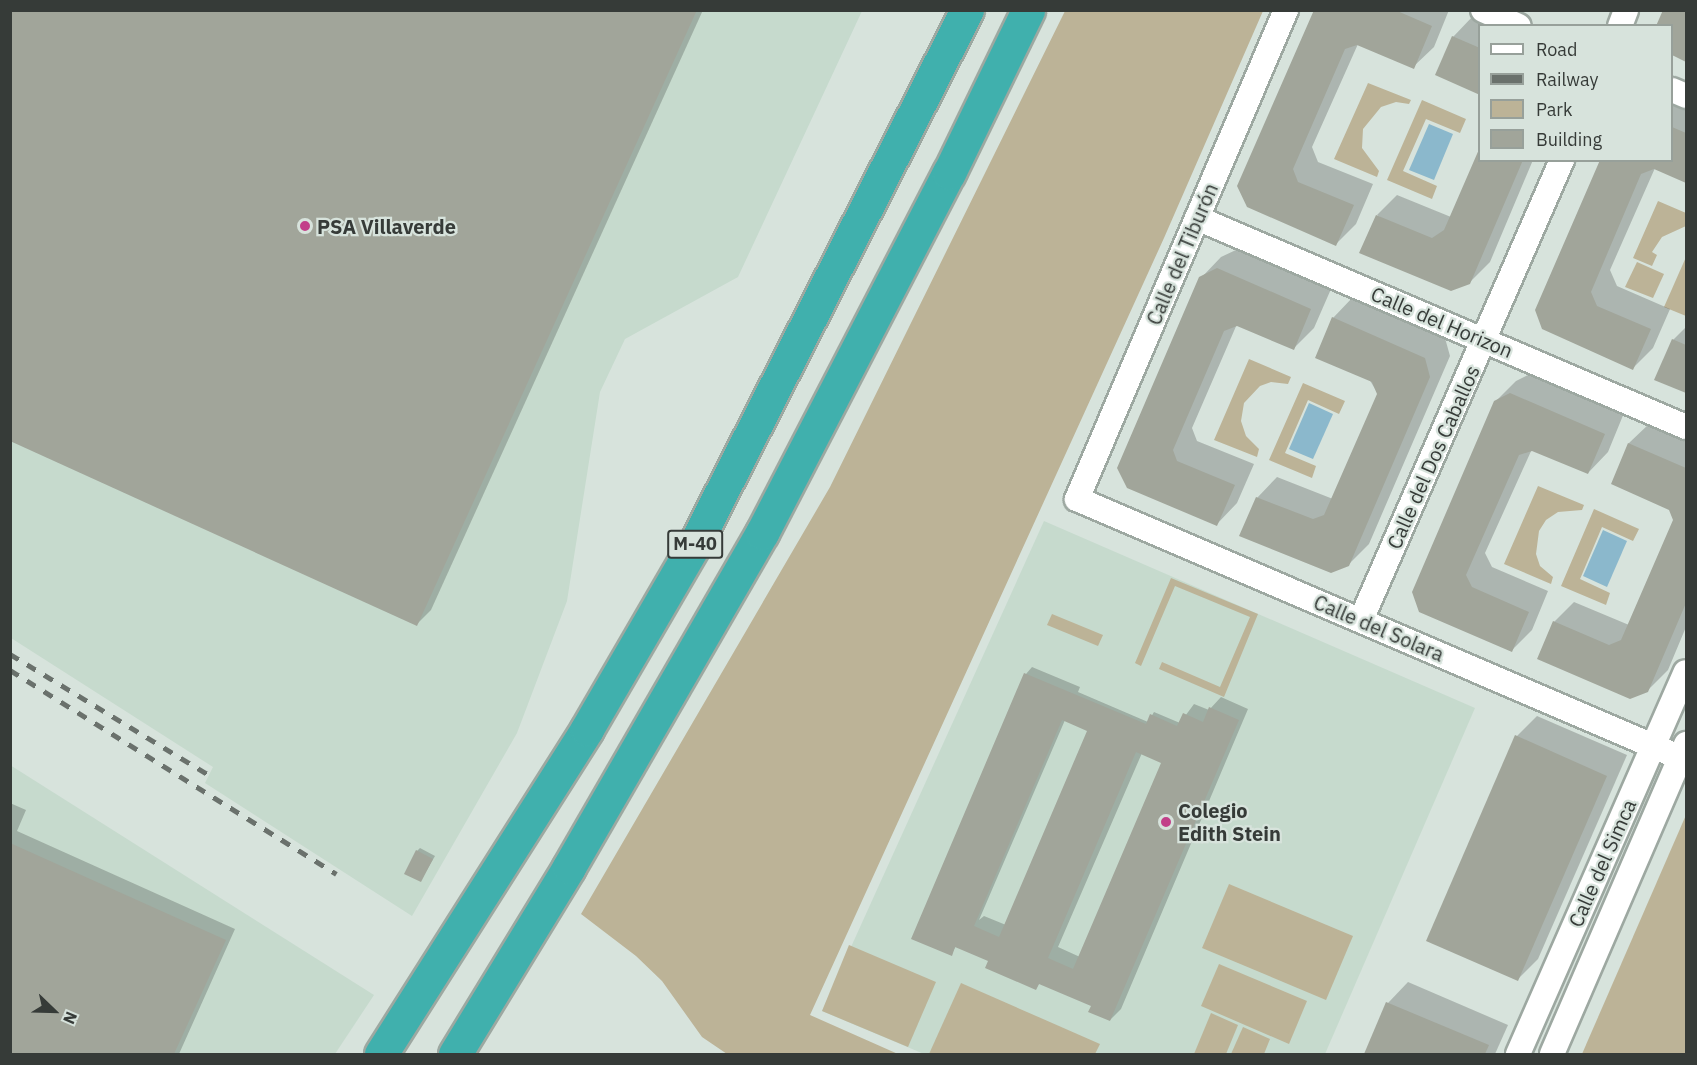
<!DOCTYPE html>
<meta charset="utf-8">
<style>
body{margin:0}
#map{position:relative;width:1697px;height:1065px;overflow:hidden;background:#d7e3dc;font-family:"IBM Plex Sans",sans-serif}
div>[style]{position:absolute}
.built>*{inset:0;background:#c6dacd}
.green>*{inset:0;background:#bcb397}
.water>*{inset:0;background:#8bb8cc}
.shadow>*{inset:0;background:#0003}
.building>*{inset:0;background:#a1a59a}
.roads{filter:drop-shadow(2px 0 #9da8a1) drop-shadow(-2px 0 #9da8a1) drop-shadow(0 2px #9da8a1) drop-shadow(0 -2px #9da8a1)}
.minor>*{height:24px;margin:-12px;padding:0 12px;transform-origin:12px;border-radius:12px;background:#fff}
.highway>*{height:33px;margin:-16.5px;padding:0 16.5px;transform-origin:16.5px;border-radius:16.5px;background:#40b0ad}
.rail>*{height:4.5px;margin-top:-2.25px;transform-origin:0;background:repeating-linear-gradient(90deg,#6a716c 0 10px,transparent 0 20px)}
.dots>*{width:16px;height:16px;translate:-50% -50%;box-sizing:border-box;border:3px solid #d7e3dc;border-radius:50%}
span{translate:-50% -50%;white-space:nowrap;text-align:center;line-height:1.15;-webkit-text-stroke:4.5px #d7e3dc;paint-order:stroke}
.shield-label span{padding:2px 4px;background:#d7e3dc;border:2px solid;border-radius:4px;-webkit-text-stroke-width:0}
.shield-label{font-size:18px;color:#363b38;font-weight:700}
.poi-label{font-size:20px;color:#363b38;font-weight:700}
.left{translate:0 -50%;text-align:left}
.street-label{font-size:20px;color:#363b38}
.frame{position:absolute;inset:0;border:12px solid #363b38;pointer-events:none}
.legend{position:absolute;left:1478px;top:24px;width:195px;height:138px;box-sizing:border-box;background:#d7e3dc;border:2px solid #97a09a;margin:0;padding:8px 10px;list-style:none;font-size:18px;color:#363b38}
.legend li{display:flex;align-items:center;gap:12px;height:30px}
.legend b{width:30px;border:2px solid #97a09a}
.north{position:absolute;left:24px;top:981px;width:60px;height:60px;-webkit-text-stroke:4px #d7e3dc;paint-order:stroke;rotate:113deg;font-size:16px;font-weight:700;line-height:24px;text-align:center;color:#363b38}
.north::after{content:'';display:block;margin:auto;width:21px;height:27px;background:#363b38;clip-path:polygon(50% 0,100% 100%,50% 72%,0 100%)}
</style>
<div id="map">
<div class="built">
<i style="clip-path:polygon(10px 11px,862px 11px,738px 277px,625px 339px,600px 392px,567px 601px,517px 733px,412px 916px,205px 783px,213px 767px,11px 638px)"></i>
<i style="clip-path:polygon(1044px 521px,1475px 708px,1325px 1054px,924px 1054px,822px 1011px)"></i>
<i style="clip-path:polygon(10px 765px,374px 995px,335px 1054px,11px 1054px)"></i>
</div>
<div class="green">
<i style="clip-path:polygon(1065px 11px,1263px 11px,1164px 238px,810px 1015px,898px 1054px,727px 1054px,702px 1037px,662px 981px,636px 956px,581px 914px,830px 487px)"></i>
<i style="clip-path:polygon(1368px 83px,1411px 100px,1409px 104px,1396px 102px,1381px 107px,1363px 129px,1362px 148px,1379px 171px,1377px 177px,1334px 159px)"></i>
<i style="clip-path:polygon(1422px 100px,1466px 119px,1460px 133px,1426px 119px,1403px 171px,1437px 186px,1432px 199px,1387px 180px)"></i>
<i style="clip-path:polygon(1658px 201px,1686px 213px,1686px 226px,1662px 237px,1652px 252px,1657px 255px,1652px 266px,1633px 258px)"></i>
<i style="clip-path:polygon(1686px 257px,1686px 316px,1664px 307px)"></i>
<i style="clip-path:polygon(1637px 262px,1664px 274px,1653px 298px,1625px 287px)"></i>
<i style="clip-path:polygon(1249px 359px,1291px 377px,1288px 384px,1271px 382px,1260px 386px,1244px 403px,1241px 421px,1246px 436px,1259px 449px,1257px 457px,1214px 440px)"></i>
<i style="clip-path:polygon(1303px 383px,1345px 401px,1339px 414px,1308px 400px,1285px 453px,1316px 466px,1312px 478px,1269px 460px)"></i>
<i style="clip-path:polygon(1538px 486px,1584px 505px,1582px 510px,1558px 512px,1546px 520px,1539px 531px,1536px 554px,1540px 566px,1553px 577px,1551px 584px,1504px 564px)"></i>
<i style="clip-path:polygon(1594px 509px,1639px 529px,1633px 541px,1602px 527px,1580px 579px,1610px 593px,1606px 605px,1561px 586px)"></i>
<i style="clip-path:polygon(1171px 578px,1258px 614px,1224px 697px,1159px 669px,1162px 662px,1220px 687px,1250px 617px,1175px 586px,1141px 666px,1135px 663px)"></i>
<i style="clip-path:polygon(1052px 614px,1103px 635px,1098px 646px,1047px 625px)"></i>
<i style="clip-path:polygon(1686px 815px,1686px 1054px,1582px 1054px)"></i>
<i style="clip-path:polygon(1229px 884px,1353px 936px,1326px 1000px,1202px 948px)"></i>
<i style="clip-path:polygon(849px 945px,936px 982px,908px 1047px,822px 1011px)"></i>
<i style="clip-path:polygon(1219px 964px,1307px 1001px,1289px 1044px,1201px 1006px)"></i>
<i style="clip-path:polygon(961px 983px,1100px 1044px,1095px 1054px,929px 1054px)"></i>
<i style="clip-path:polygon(1211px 1013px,1238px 1025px,1226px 1054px,1194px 1054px)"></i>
<i style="clip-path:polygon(1243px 1027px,1270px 1039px,1264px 1054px,1231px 1054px)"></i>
</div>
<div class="water">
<i style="clip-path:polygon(1429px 124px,1453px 134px,1434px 180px,1409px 170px)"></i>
<i style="clip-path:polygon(1309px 403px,1333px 414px,1313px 459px,1289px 449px)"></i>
<i style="clip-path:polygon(1603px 530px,1627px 541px,1607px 587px,1583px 576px)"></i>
</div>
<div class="shadow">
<i style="clip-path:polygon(10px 10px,703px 10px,431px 610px,417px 624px)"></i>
<i style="clip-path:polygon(1316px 10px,1449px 10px,1434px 47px,1413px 67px,1358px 44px,1312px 147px,1318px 162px,1373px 184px,1356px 224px,1336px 244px,1248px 205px)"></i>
<i style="clip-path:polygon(1664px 10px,1686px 10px,1686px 60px,1672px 54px,1672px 26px)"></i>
<i style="clip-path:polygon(1473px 16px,1494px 26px,1480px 26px,1480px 93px,1453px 37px)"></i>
<i style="clip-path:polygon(1672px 98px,1686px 105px,1686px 181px,1655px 168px,1610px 270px,1617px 286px,1670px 309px,1653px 348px,1633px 368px,1544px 328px,1602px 160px,1672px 160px)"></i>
<i style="clip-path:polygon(1480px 160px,1533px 160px,1490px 262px,1469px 283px,1377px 215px,1397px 195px,1451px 217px)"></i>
<i style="clip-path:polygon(1238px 249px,1331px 289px,1314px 328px,1294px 348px,1237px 324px,1192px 428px,1197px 441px,1254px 464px,1237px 503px,1217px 524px,1128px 487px,1201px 278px,1221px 257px)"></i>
<i style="clip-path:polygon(1353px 297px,1445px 338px,1450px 356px,1369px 544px,1348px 565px,1257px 498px,1277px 477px,1333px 499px,1378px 394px,1333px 318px)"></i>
<i style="clip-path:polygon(1686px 327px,1686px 391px,1656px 379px,1673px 340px)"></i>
<i style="clip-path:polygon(1532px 373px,1624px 413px,1608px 452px,1588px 473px,1532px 449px,1485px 553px,1492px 567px,1548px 591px,1532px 630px,1512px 650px,1421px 611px,1495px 402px,1516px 381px)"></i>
<i style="clip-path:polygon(1650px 423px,1686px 439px,1686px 627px,1668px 670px,1647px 691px,1554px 622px,1574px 602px,1629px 625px,1675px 520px,1671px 509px,1613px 483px,1629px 443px)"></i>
<i style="clip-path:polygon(evenodd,1032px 667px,1080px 687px,1078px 692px,1148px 722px,1154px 712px,1180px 723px,1194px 704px,1209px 710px,1221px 697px,1248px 709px,1121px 1009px,1110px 1020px,1093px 1005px,1040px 982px,1036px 988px,990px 961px,956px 946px,951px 955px,913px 938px,1026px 674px,1032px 667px,1065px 720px,1089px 729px,1006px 925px,984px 916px,979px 920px,1065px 720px,1032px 667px,1142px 753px,1163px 762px,1080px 957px,1058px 947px,1142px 753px)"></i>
<i style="clip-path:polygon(1537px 716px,1627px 755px,1538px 959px,1518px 979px,1517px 736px)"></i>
<i style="clip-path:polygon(10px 803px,26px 810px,17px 831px,235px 929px,179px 1054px,10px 1054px)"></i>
<i style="clip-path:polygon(420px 848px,435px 856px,421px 880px,417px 851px)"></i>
<i style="clip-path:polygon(1408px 982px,1508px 1025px,1495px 1054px,1366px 1054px,1388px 1003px)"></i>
</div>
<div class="building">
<i style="clip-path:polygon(10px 10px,697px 10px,417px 626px,10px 441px)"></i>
<i style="clip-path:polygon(1314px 10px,1395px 10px,1432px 26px,1414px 69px,1357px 45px,1345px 49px,1293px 169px,1298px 182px,1354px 205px,1336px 246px,1247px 207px,1237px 186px)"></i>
<i style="clip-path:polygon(1663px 10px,1686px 10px,1686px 62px,1672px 55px,1672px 26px,1656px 26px)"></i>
<i style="clip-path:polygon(1452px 36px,1480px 48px,1480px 95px,1435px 75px)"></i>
<i style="clip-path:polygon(1672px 127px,1686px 133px,1686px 183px,1654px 169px,1641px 174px,1591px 292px,1597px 306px,1651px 329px,1633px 370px,1542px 329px,1535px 310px,1600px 160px,1672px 160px)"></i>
<i style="clip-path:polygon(1480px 147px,1480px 160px,1523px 160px,1470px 284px,1451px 291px,1359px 253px,1376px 215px,1432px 238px,1444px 230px)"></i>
<i style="clip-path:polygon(1217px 268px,1311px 309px,1294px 350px,1237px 326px,1224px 331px,1173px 450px,1177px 461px,1235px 485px,1217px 526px,1127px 488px,1117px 468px,1199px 277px)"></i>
<i style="clip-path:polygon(1332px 317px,1425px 358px,1430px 377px,1349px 566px,1331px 573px,1239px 536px,1256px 497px,1313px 519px,1324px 515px,1377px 394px,1372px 382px,1315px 358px)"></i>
<i style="clip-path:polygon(1672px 339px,1686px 345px,1686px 393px,1654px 380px)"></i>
<i style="clip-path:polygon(1510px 393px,1605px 434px,1588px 474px,1532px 451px,1519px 455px,1466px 575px,1472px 587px,1529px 612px,1512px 652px,1419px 612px,1412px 592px,1494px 401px)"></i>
<i style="clip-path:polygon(1628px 443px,1686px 468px,1686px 603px,1648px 692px,1630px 699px,1537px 659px,1553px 621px,1609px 645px,1621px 640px,1673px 520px,1669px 510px,1611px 484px)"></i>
<i style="clip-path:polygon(evenodd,1024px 673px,1146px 724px,1150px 714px,1177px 726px,1183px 713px,1203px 722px,1209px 707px,1239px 720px,1110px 1021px,1088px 1012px,1091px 1006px,1039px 984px,1036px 990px,985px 968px,988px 961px,955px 947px,952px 956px,911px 939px,1024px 673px,1062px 720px,1087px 731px,999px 937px,974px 926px,1062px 720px,1024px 673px,1136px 752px,1161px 763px,1073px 969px,1048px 958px,1136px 752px)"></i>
<i style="clip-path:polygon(1515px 735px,1607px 776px,1518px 981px,1426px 941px)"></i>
<i style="clip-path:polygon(10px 843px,226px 940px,174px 1054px,10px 1054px)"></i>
<i style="clip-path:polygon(416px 850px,433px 859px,421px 882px,404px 874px)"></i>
<i style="clip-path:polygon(1386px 1002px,1489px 1045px,1485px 1054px,1364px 1054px)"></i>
</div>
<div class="roads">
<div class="minor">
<i style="left:1286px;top:10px;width:532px;rotate:113.14deg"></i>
<i style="left:1077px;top:499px;width:657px;rotate:23.21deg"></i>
<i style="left:1483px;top:10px;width:39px;rotate:24deg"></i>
<i style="left:1620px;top:26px;width:17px;rotate:-69deg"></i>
<i style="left:1672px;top:90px;width:15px;rotate:23deg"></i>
<i style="left:1197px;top:218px;width:532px;rotate:23.14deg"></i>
<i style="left:1361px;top:620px;width:502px;rotate:-66.4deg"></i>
<i style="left:1518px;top:1054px;width:417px;rotate:-66.3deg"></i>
<i style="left:1552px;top:1054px;width:338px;rotate:-66.6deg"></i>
</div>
<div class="highway">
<i style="left:381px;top:1054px;width:385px;rotate:-57.6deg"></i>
<i style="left:587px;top:729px;width:216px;rotate:-59.8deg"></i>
<i style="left:696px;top:542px;width:597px;rotate:-63.01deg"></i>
<i style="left:455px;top:1054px;width:219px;rotate:-58.6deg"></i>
<i style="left:569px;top:867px;width:386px;rotate:-60deg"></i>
<i style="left:762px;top:533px;width:406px;rotate:-62.6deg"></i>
<i style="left:949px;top:173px;width:181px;rotate:-64.1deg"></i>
</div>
</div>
<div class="rail">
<i style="left:10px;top:654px;width:231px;rotate:31.3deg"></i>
<i style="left:10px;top:670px;width:385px;rotate:32deg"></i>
</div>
<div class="dots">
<i style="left:305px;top:226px;background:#c24089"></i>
<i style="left:1166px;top:822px;background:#c24089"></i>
</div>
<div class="shield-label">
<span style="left:695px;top:544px">M-40</span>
</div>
<div class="poi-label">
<span class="left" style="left:317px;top:226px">PSA Villaverde</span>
<span class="left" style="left:1178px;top:822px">Colegio<br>Edith Stein</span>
</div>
<div class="street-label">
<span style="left:1182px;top:254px;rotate:-67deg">Calle del Tiburón</span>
<span style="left:1442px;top:322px;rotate:23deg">Calle del Horizon</span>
<span style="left:1433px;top:457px;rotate:-66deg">Calle del Dos Caballos</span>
<span style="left:1379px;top:628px;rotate:23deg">Calle del Solara</span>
<span style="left:1602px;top:863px;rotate:-66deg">Calle del Simca</span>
</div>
<div class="frame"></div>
<ul class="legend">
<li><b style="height:8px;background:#fff"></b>Road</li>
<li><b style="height:8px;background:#6a716c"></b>Railway</li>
<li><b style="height:16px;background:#bcb397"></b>Park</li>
<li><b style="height:16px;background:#a1a59a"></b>Building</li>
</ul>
<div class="north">N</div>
</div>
